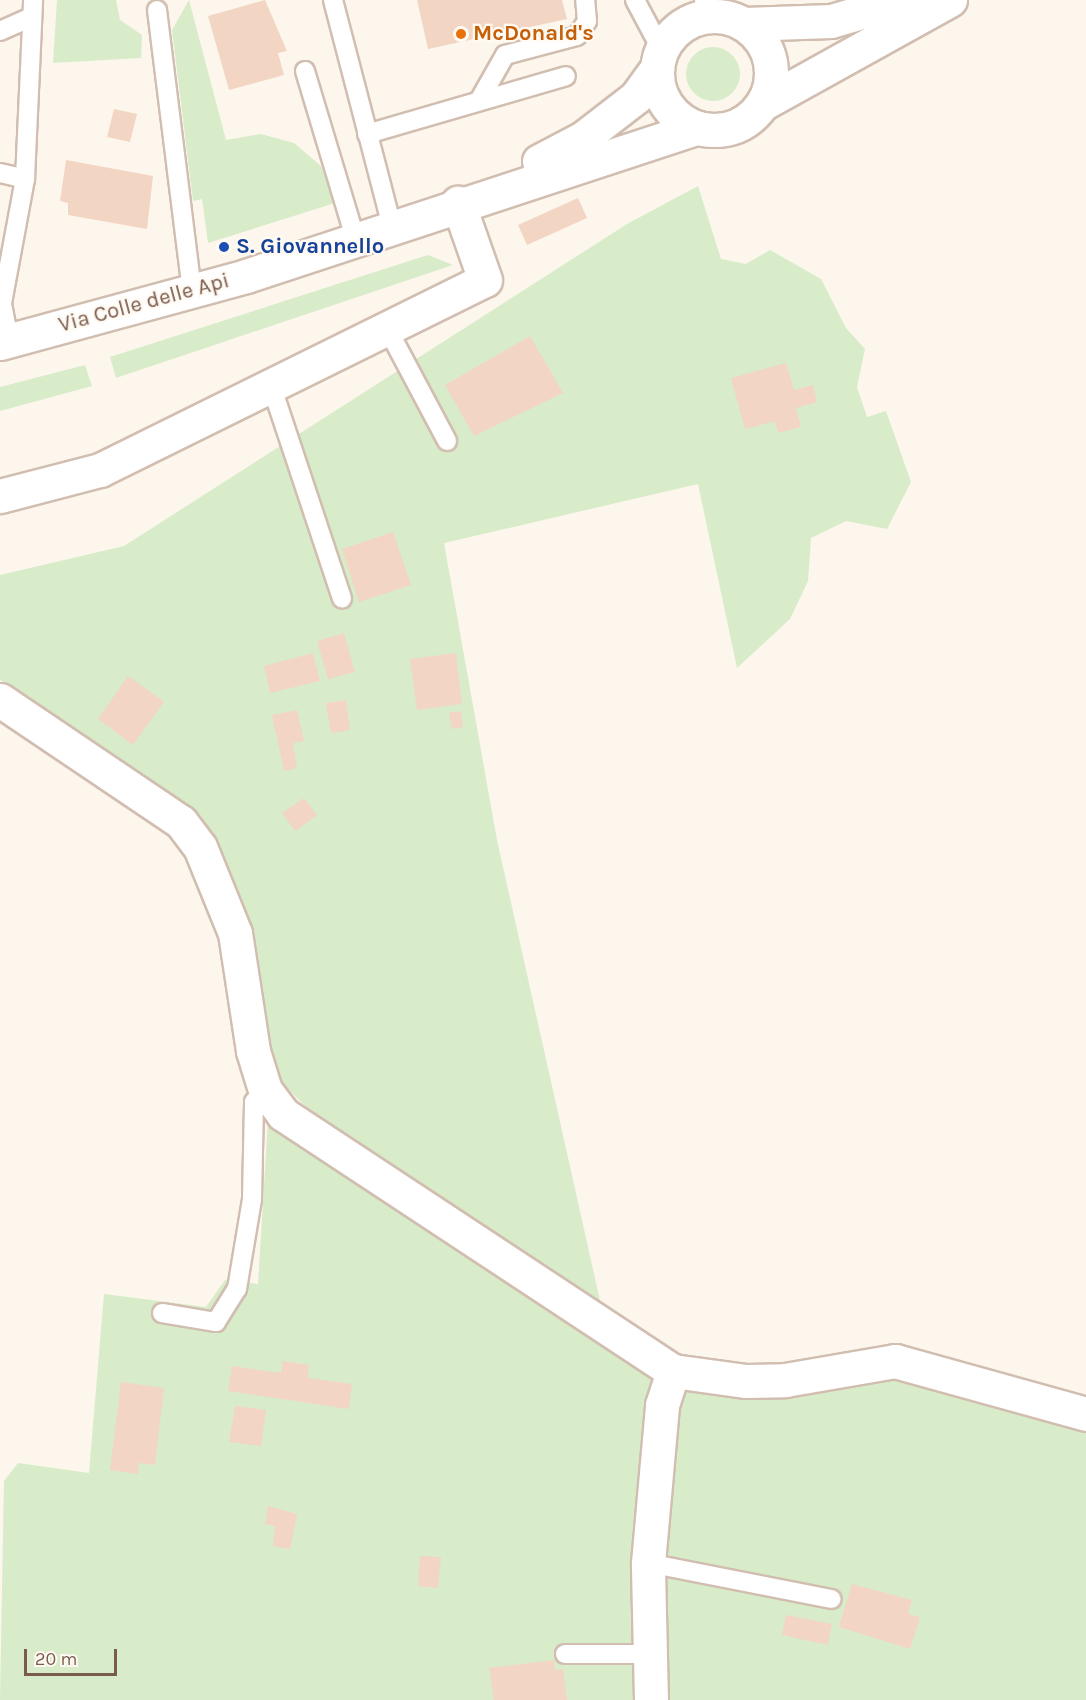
<!DOCTYPE html>
<style>
body{margin:0}
#map{position:relative;width:1086px;height:1700px;overflow:hidden;background:#fdf6ec;font-family:Karla,sans-serif}
div>[style]{position:absolute}
.green>*{inset:0;background:#d8ecc9}
.round{border-radius:50%}
.building>*{inset:0;background:#f3d5c3}
.roads{filter:drop-shadow(2px 0 #d1beb0) drop-shadow(-2px 0 #d1beb0) drop-shadow(0 2px #d1beb0) drop-shadow(0 -2px #d1beb0)}
.service>*{height:18px;margin:-9px;padding:0 9px;transform-origin:9px;border-radius:9px;background:#fff}
.minor>*{height:33px;margin:-16.5px;padding:0 16.5px;transform-origin:16.5px;border-radius:16.5px;background:#fff}
.secondary>*{height:33px;margin:-16.5px;padding:0 16.5px;transform-origin:16.5px;border-radius:16.5px;background:#fff}
.secondary>.ring{margin:-16.5px;padding:0;box-sizing:content-box;background:none;border:33px solid #fff;border-radius:50%}
.dots>*{width:16px;height:16px;translate:-50% -50%;box-sizing:border-box;border:3px solid #fffaf3;border-radius:50%}
span{translate:-50% -50%;white-space:nowrap;text-align:center;line-height:1.15;-webkit-text-stroke:4.5px #fffaf3;paint-order:stroke}
.food-label{font-size:22px;color:#c56008;font-weight:700}
.left{translate:0 -50%;text-align:left}
.transit-label{font-size:22px;color:#164399;font-weight:700}
.street-label{font-size:22px;color:#7a5c4d}
.scale{position:absolute;left:24px;top:1649px;width:93px;height:27px;box-sizing:border-box;border:3px solid #7a5c4d;border-top:0;padding-left:8px;font-size:18px;line-height:21px;white-space:nowrap;color:#7a5c4d;-webkit-text-stroke:4px #fffaf3;paint-order:stroke}
</style>
<div id="map">
<div class="green">
<i style="clip-path:polygon(57px 0,116px 0,120px 20px,142px 35px,141px 58px,53px 63px)"></i>
<i style="clip-path:polygon(189px 0,226px 140px,261px 134px,294px 143px,321px 166px,335px 203px,208px 243px,202px 199px,193px 201px,172px 30px)"></i>
<i class="round" style="left:686px;top:47px;width:54px;height:54px"></i>
<i style="clip-path:polygon(698px 186px,721px 259px,746px 264px,770px 250px,821px 279px,846px 328px,865px 349px,857px 387px,867px 417px,886px 411px,911px 482px,887px 529px,846px 521px,811px 538px,808px 581px,790px 619px,737px 668px,698px 484px,444px 543px,497px 840px,603px 1314px,304px 1105px,271px 1072px,253px 944px,227px 865px,191px 815px,0 680px,0 575px,124px 546px,627px 224px)"></i>
<i style="clip-path:polygon(428px 255px,453px 265px,116px 378px,110px 357px)"></i>
<i style="clip-path:polygon(85px 365px,92px 386px,0 411px,0 387px)"></i>
<i style="clip-path:polygon(268px 1120px,646px 1366px,714px 1394px,796px 1397px,894px 1380px,953px 1386px,1086px 1432px,1086px 1700px,0 1700px,4px 1481px,18px 1463px,89px 1473px,104px 1294px,206px 1307px,225px 1280px,258px 1284px)"></i>
</div>
<div class="building">
<i style="clip-path:polygon(265px 0,287px 51px,278px 53px,284px 75px,229px 90px,208px 16px)"></i>
<i style="clip-path:polygon(417px 0,562px 0,567px 19px,428px 49px)"></i>
<i style="clip-path:polygon(114px 109px,137px 114px,130px 142px,107px 137px)"></i>
<i style="clip-path:polygon(66px 160px,153px 176px,147px 229px,68px 215px,68px 203px,60px 201px)"></i>
<i style="clip-path:polygon(578px 198px,587px 218px,527px 245px,518px 225px)"></i>
<i style="clip-path:polygon(530px 336px,563px 393px,474px 436px,445px 385px)"></i>
<i style="clip-path:polygon(786px 363px,794px 390px,813px 385px,817px 402px,796px 408px,801px 427px,778px 433px,775px 421px,745px 429px,731px 378px)"></i>
<i style="clip-path:polygon(393px 532px,411px 585px,359px 602px,342px 549px)"></i>
<i style="clip-path:polygon(344px 633px,355px 672px,328px 679px,317px 641px)"></i>
<i style="clip-path:polygon(313px 653px,320px 681px,270px 693px,264px 666px)"></i>
<i style="clip-path:polygon(456px 653px,462px 704px,417px 710px,410px 659px)"></i>
<i style="clip-path:polygon(128px 676px,164px 702px,133px 745px,98px 719px)"></i>
<i style="clip-path:polygon(346px 700px,350px 730px,331px 733px,326px 703px)"></i>
<i style="clip-path:polygon(297px 710px,304px 741px,293px 743px,297px 768px,284px 771px,272px 715px)"></i>
<i style="clip-path:polygon(461px 711px,463px 727px,452px 729px,449px 713px)"></i>
<i style="clip-path:polygon(304px 798px,317px 815px,295px 831px,282px 813px)"></i>
<i style="clip-path:polygon(283px 1361px,309px 1365px,308px 1378px,352px 1384px,349px 1409px,228px 1391px,232px 1366px,281px 1373px)"></i>
<i style="clip-path:polygon(121px 1382px,164px 1388px,155px 1465px,139px 1463px,138px 1474px,110px 1470px)"></i>
<i style="clip-path:polygon(235px 1406px,266px 1410px,261px 1446px,229px 1442px)"></i>
<i style="clip-path:polygon(268px 1506px,297px 1514px,290px 1549px,273px 1546px,275px 1526px,265px 1524px)"></i>
<i style="clip-path:polygon(420px 1556px,441px 1557px,438px 1588px,418px 1586px)"></i>
<i style="clip-path:polygon(852px 1584px,912px 1600px,908px 1614px,920px 1617px,910px 1649px,839px 1627px)"></i>
<i style="clip-path:polygon(786px 1615px,832px 1624px,828px 1645px,782px 1635px)"></i>
<i style="clip-path:polygon(554px 1660px,555px 1670px,563px 1669px,567px 1700px,494px 1700px,489px 1668px)"></i>
</div>
<div class="roads">
<div class="service">
<i style="left:333px;top:0;width:234px;rotate:75.4deg"></i>
<i style="left:635px;top:0;width:55px;rotate:62deg"></i>
<i style="left:704px;top:0;width:21px;rotate:45deg"></i>
<i style="left:157px;top:10px;width:282px;rotate:82.9deg"></i>
<i style="left:0;top:31px;width:35px;rotate:-24deg"></i>
<i style="left:305px;top:71px;width:174px;rotate:73.3deg"></i>
<i style="left:479px;top:101px;width:53px;rotate:-60.5deg"></i>
<i style="left:505px;top:55px;width:74px;rotate:-14.8deg"></i>
<i style="left:577px;top:36px;width:18px;rotate:-56deg"></i>
<i style="left:587px;top:21px;width:21px;rotate:-95deg"></i>
<i style="left:367px;top:134px;width:207px;rotate:-16.2deg"></i>
<i style="left:0;top:173px;width:26px;rotate:13deg"></i>
<i style="left:387px;top:328px;width:128px;rotate:62deg"></i>
<i style="left:9px;top:340px;width:38px;rotate:-101deg"></i>
<i style="left:2px;top:303px;width:126px;rotate:-79.5deg"></i>
<i style="left:25px;top:179px;width:179px;rotate:-87.4deg"></i>
<i style="left:271px;top:385px;width:225px;rotate:71.6deg"></i>
<i style="left:162px;top:1313px;width:55px;rotate:9.5deg"></i>
<i style="left:216px;top:1322px;width:39px;rotate:-58deg"></i>
<i style="left:237px;top:1289px;width:91px;rotate:-80.5deg"></i>
<i style="left:252px;top:1199px;width:97px;rotate:-88.8deg"></i>
<i style="left:254px;top:1102px;width:16px;rotate:-47deg"></i>
<i style="left:648px;top:1563px;width:187px;rotate:11.1deg"></i>
<i style="left:565px;top:1654px;width:85px"></i>
</div>
<div class="minor">
<i style="left:0;top:496px;width:103px;rotate:-14.6deg"></i>
<i style="left:100px;top:470px;width:429px;rotate:-26.3deg"></i>
<i style="left:485px;top:280px;width:82px;rotate:-109.3deg"></i>
<i style="left:0;top:700px;width:218px;rotate:34deg"></i>
<i style="left:181px;top:822px;width:31px;rotate:53deg"></i>
<i style="left:200px;top:847px;width:93px;rotate:67.9deg"></i>
<i style="left:235px;top:933px;width:119px;rotate:81.3deg"></i>
<i style="left:253px;top:1051px;width:41px;rotate:72.9deg"></i>
<i style="left:265px;top:1090px;width:30px;rotate:53deg"></i>
<i style="left:283px;top:1114px;width:467px;rotate:33.4deg"></i>
<i style="left:651px;top:1700px;width:137px;rotate:-91.3deg"></i>
<i style="left:648px;top:1563px;width:159px;rotate:-84.9deg"></i>
<i style="left:662px;top:1405px;width:36px;rotate:-72deg"></i>
<i style="left:673px;top:1371px;width:74px;rotate:7.8deg"></i>
<i style="left:746px;top:1381px;width:39px;rotate:-1deg"></i>
<i style="left:785px;top:1380px;width:112px;rotate:-9.8deg"></i>
<i style="left:895px;top:1361px;width:198px;rotate:15.5deg"></i>
</div>
<div class="secondary">
<i class="ring" style="left:657px;top:16px;width:81px;height:81px"></i>
<i style="left:744px;top:24px;width:87px;rotate:-2deg"></i>
<i style="left:831px;top:21px;width:75px;rotate:-16.3deg"></i>
<i style="left:762px;top:104px;width:215px;rotate:-29deg"></i>
<i style="left:539px;top:161px;width:50px;rotate:-27.6deg"></i>
<i style="left:583px;top:138px;width:67px;rotate:-37.7deg"></i>
<i style="left:636px;top:97px;width:34px;rotate:-54deg"></i>
<i style="left:0;top:343px;width:255px;rotate:-15.2deg"></i>
<i style="left:246px;top:276px;width:475px;rotate:-18.2deg"></i>
</div>
</div>
<div class="dots">
<i style="left:461px;top:34px;background:#e8710a"></i>
<i style="left:224px;top:247px;background:#1a4fb4"></i>
</div>
<div class="food-label">
<span class="left" style="left:473px;top:34px">McDonald's</span>
</div>
<div class="transit-label">
<span class="left" style="left:236px;top:247px">S. Giovannello</span>
</div>
<div class="street-label">
<span style="left:144px;top:303px;rotate:-15deg">Via Colle delle Api</span>
</div>
<div class="scale">20 m</div>
</div>
